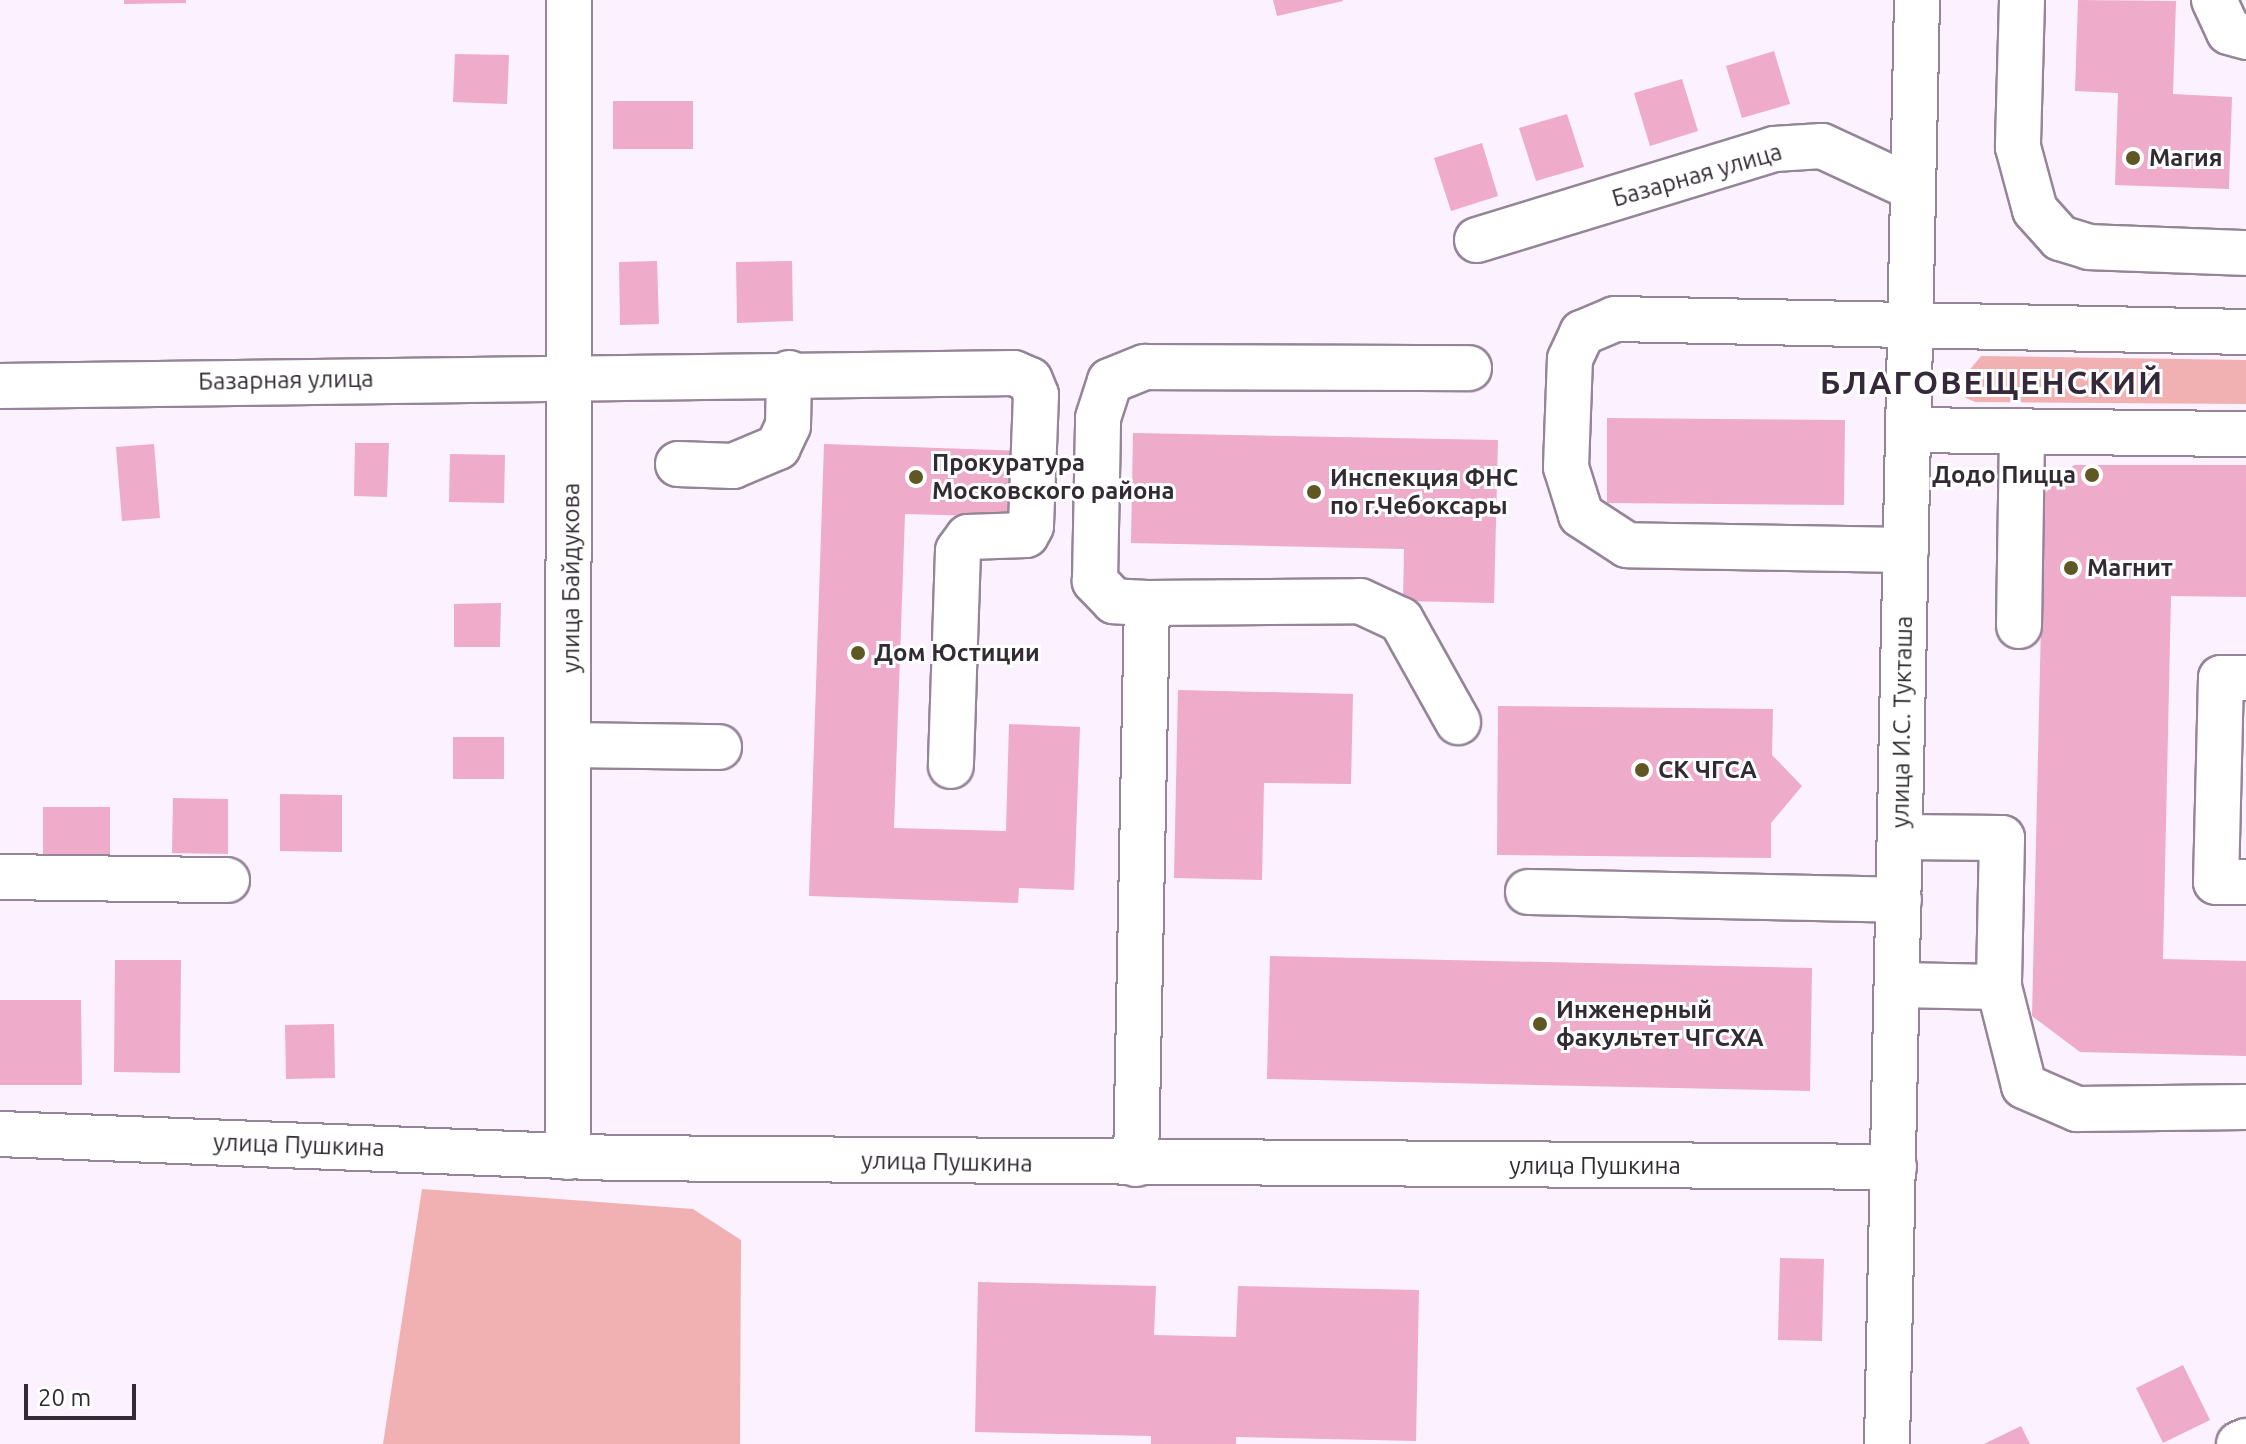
<!DOCTYPE html>
<meta charset="utf-8">
<style>
body{margin:0}
#map{position:relative;width:2246px;height:1444px;overflow:hidden;background:#fcf1fe;font-family:Ubuntu,sans-serif}
div>[style]{position:absolute}
.green>*{inset:0;background:#f1b1b2}
.building>*{inset:0;background:#eeabca}
.roads{filter:drop-shadow(2px 0 #958598) drop-shadow(-2px 0 #958598) drop-shadow(0 2px #958598) drop-shadow(0 -2px #958598)}
.minor>*{height:44px;margin:-22px;padding:0 22px;transform-origin:22px;border-radius:22px;background:#fff}
.dots>*{width:22px;height:22px;translate:-50% -50%;box-sizing:border-box;border:4px solid #fff;border-radius:50%}
span{translate:-50% -50%;white-space:nowrap;text-align:center;line-height:1.15;-webkit-text-stroke:6px #fff;paint-order:stroke}
.poi-label{font-size:24px;color:#322b33;font-weight:700}
.left{translate:0 -50%;text-align:left}
.right{translate:-100% -50%;text-align:right}
.street-label{font-size:24px;color:#322b33}
.district-label{font-size:32px;color:#352838;font-weight:700;letter-spacing:2px}
.scale{position:absolute;left:24px;top:1384px;width:112px;height:36px;box-sizing:border-box;border:4px solid #322b33;border-top:0;padding-left:10px;font-size:24px;line-height:28px;white-space:nowrap;color:#322b33;-webkit-text-stroke:6px #fff;paint-order:stroke}
</style>
<div id="map">
<div class="green">
<i style="clip-path:polygon(1981px 356px,2246px 360px,2246px 404px,1975px 402px,1964px 397px,1963px 378px)"></i>
<i style="clip-path:polygon(422px 1189px,693px 1209px,741px 1240px,740px 1444px,383px 1444px)"></i>
</div>
<div class="building">
<i style="clip-path:polygon(124px 0,186px 0,186px 3px,124px 4px)"></i>
<i style="clip-path:polygon(1273px 0,1343px 0,1343px 1px,1277px 16px)"></i>
<i style="clip-path:polygon(2078px 0,2176px 1px,2173px 94px,2232px 97px,2229px 189px,2115px 185px,2118px 93px,2075px 91px)"></i>
<i style="clip-path:polygon(1774px 51px,1790px 104px,1742px 118px,1726px 66px)"></i>
<i style="clip-path:polygon(455px 54px,509px 55px,507px 104px,453px 102px)"></i>
<i style="clip-path:polygon(1682px 79px,1698px 131px,1650px 146px,1634px 93px)"></i>
<i style="clip-path:polygon(613px 101px,693px 101px,693px 149px,613px 149px)"></i>
<i style="clip-path:polygon(1567px 114px,1584px 167px,1536px 181px,1519px 128px)"></i>
<i style="clip-path:polygon(1482px 143px,1498px 196px,1451px 211px,1434px 158px)"></i>
<i style="clip-path:polygon(657px 261px,659px 324px,620px 325px,619px 262px)"></i>
<i style="clip-path:polygon(792px 261px,793px 321px,737px 323px,736px 262px)"></i>
<i style="clip-path:polygon(1607px 418px,1845px 420px,1844px 505px,1607px 503px)"></i>
<i style="clip-path:polygon(1133px 433px,1498px 440px,1494px 603px,1403px 601px,1404px 549px,1131px 543px)"></i>
<i style="clip-path:polygon(355px 443px,389px 443px,387px 497px,354px 496px)"></i>
<i style="clip-path:polygon(154px 444px,160px 518px,122px 521px,116px 447px)"></i>
<i style="clip-path:polygon(824px 444px,1022px 451px,1020px 517px,905px 514px,894px 828px,1006px 831px,1009px 724px,1080px 727px,1074px 890px,1019px 888px,1018px 903px,809px 896px)"></i>
<i style="clip-path:polygon(450px 454px,505px 455px,504px 503px,449px 502px)"></i>
<i style="clip-path:polygon(2074px 465px,2246px 465px,2246px 597px,2171px 596px,2163px 959px,2246px 961px,2246px 1056px,2080px 1052px,2032px 1016px,2044px 494px)"></i>
<i style="clip-path:polygon(501px 603px,500px 647px,454px 647px,454px 604px)"></i>
<i style="clip-path:polygon(1178px 690px,1353px 694px,1351px 784px,1264px 783px,1262px 880px,1174px 878px)"></i>
<i style="clip-path:polygon(1498px 706px,1773px 709px,1772px 755px,1802px 786px,1771px 823px,1771px 858px,1497px 855px)"></i>
<i style="clip-path:polygon(453px 737px,504px 737px,504px 779px,453px 779px)"></i>
<i style="clip-path:polygon(280px 794px,342px 795px,342px 852px,280px 851px)"></i>
<i style="clip-path:polygon(173px 798px,228px 799px,228px 854px,172px 853px)"></i>
<i style="clip-path:polygon(43px 807px,110px 807px,110px 863px,43px 863px)"></i>
<i style="clip-path:polygon(1270px 956px,1812px 968px,1810px 1091px,1267px 1079px)"></i>
<i style="clip-path:polygon(115px 960px,181px 960px,180px 1073px,114px 1072px)"></i>
<i style="clip-path:polygon(0 1000px,81px 1000px,82px 1085px,0 1085px)"></i>
<i style="clip-path:polygon(334px 1024px,335px 1078px,286px 1079px,285px 1025px)"></i>
<i style="clip-path:polygon(1780px 1258px,1824px 1259px,1822px 1341px,1778px 1340px)"></i>
<i style="clip-path:polygon(978px 1282px,1156px 1286px,1154px 1335px,1236px 1337px,1238px 1286px,1419px 1290px,1416px 1441px,1236px 1437px,1236px 1444px,1151px 1444px,1151px 1436px,975px 1432px)"></i>
<i style="clip-path:polygon(2183px 1365px,2210px 1420px,2163px 1443px,2136px 1388px)"></i>
<i style="clip-path:polygon(2021px 1426px,2030px 1444px,1984px 1444px)"></i>
</div>
<div class="roads">
<div class="minor">
<i style="left:2022px;top:0;width:147px;rotate:91.6deg"></i>
<i style="left:2018px;top:147px;width:65px;rotate:74.9deg"></i>
<i style="left:2035px;top:210px;width:38px;rotate:48deg"></i>
<i style="left:2060px;top:238px;width:30px;rotate:17deg"></i>
<i style="left:2089px;top:247px;width:157px;rotate:2.2deg"></i>
<i style="left:2214px;top:0;width:35px;rotate:65deg"></i>
<i style="left:2229px;top:32px;width:18px;rotate:16deg"></i>
<i style="left:1477px;top:240px;width:311px;rotate:-17deg"></i>
<i style="left:1774px;top:149px;width:48px;rotate:-3.6deg"></i>
<i style="left:1822px;top:146px;width:100px;rotate:24.8deg"></i>
<i style="left:0;top:386px;width:1014px;rotate:-0.73deg"></i>
<i style="left:1014px;top:373px;width:17px;rotate:24deg"></i>
<i style="left:1030px;top:380px;width:16px;rotate:68deg"></i>
<i style="left:1036px;top:395px;width:131px;rotate:92.2deg"></i>
<i style="left:1031px;top:526px;width:10px;rotate:119deg"></i>
<i style="left:1026px;top:535px;width:58px;rotate:178deg"></i>
<i style="left:968px;top:537px;width:17px;rotate:126deg"></i>
<i style="left:958px;top:551px;width:215px;rotate:91.9deg"></i>
<i style="left:1908px;top:430px;width:338px;rotate:0.7deg"></i>
<i style="left:678px;top:464px;width:55px;rotate:2.1deg"></i>
<i style="left:733px;top:466px;width:49px;rotate:-22.9deg"></i>
<i style="left:778px;top:447px;width:23px;rotate:-65deg"></i>
<i style="left:788px;top:426px;width:53px;rotate:-88.9deg"></i>
<i style="left:1906px;top:550px;width:279px;rotate:-179deg"></i>
<i style="left:1627px;top:545px;width:55px;rotate:-146.9deg"></i>
<i style="left:1581px;top:515px;width:50px;rotate:-107.4deg"></i>
<i style="left:1566px;top:467px;width:108px;rotate:-87.9deg"></i>
<i style="left:1570px;top:359px;width:29px;rotate:-65deg"></i>
<i style="left:1582px;top:333px;width:36px;rotate:-23deg"></i>
<i style="left:1615px;top:319px;width:631px;rotate:1.18deg"></i>
<i style="left:1147px;top:603px;width:213px;rotate:-0.5deg"></i>
<i style="left:1360px;top:601px;width:45px;rotate:24.9deg"></i>
<i style="left:1401px;top:620px;width:117px;rotate:60.8deg"></i>
<i style="left:2019px;top:626px;width:195px;rotate:-89.1deg"></i>
<i style="left:2246px;top:678px;width:25px;rotate:180deg"></i>
<i style="left:2221px;top:678px;width:204px;rotate:91.4deg"></i>
<i style="left:2216px;top:882px;width:30px"></i>
<i style="left:571px;top:745px;width:148px;rotate:0.8deg"></i>
<i style="left:1900px;top:837px;width:102px;rotate:0.6deg"></i>
<i style="left:2002px;top:838px;width:149px;rotate:91.2deg"></i>
<i style="left:1999px;top:987px;width:102px;rotate:75.8deg"></i>
<i style="left:2024px;top:1086px;width:58px;rotate:23.5deg"></i>
<i style="left:2077px;top:1109px;width:169px;rotate:-0.7deg"></i>
<i style="left:0;top:877px;width:227px;rotate:0.8deg"></i>
<i style="left:1528px;top:892px;width:371px;rotate:1.2deg"></i>
<i style="left:1897px;top:985px;width:102px;rotate:1.1deg"></i>
<i style="left:0;top:1134px;width:617px;rotate:2.23deg"></i>
<i style="left:617px;top:1158px;width:1277px;rotate:0.4deg"></i>
<i style="left:568px;top:1157px;width:1157px;rotate:-89.95deg"></i>
<i style="left:1136px;top:1164px;width:561px;rotate:-88.88deg"></i>
<i style="left:1147px;top:603px;width:33px;rotate:-177deg"></i>
<i style="left:1114px;top:601px;width:28px;rotate:-134deg"></i>
<i style="left:1095px;top:581px;width:163px;rotate:-88.9deg"></i>
<i style="left:1098px;top:418px;width:39px;rotate:-72deg"></i>
<i style="left:1110px;top:381px;width:38px;rotate:-22deg"></i>
<i style="left:1145px;top:367px;width:324px;rotate:0.2deg"></i>
<i style="left:1887px;top:1444px;width:1444px;rotate:-88.81deg"></i>
<i style="left:2239px;top:1444px;width:8px;rotate:-23deg"></i>
</div>
</div>
<div class="dots">
<i style="left:2133px;top:158px;background:#5f5724"></i>
<i style="left:2092px;top:475px;background:#5f5724"></i>
<i style="left:916px;top:477px;background:#5f5724"></i>
<i style="left:1314px;top:492px;background:#5f5724"></i>
<i style="left:2071px;top:568px;background:#5f5724"></i>
<i style="left:858px;top:653px;background:#5f5724"></i>
<i style="left:1642px;top:770px;background:#5f5724"></i>
<i style="left:1540px;top:1024px;background:#5f5724"></i>
</div>
<div class="poi-label">
<span class="left" style="left:2149px;top:158px">Магия</span>
<span class="left" style="left:932px;top:477px">Прокуратура<br>Московского района</span>
<span class="right" style="left:2076px;top:475px">Додо Пицца</span>
<span class="left" style="left:1330px;top:492px">Инспекция ФНС<br>по г.Чебоксары</span>
<span class="left" style="left:2087px;top:568px">Магнит</span>
<span class="left" style="left:874px;top:653px">Дом Юстиции</span>
<span class="left" style="left:1658px;top:770px">СК ЧГСА</span>
<span class="left" style="left:1556px;top:1024px">Инженерный<br>факультет ЧГСХА</span>
</div>
<div class="street-label">
<span style="left:1697px;top:175px;rotate:-16deg">Базарная улица</span>
<span style="left:286px;top:380px;rotate:-1deg">Базарная улица</span>
<span style="left:571px;top:578px;rotate:-90deg">улица Байдукова</span>
<span style="left:1902px;top:722px;rotate:-89deg">улица И.С. Тукташа</span>
<span style="left:299px;top:1145px;rotate:2deg">улица Пушкина</span>
<span style="left:947px;top:1162px;rotate:1deg">улица Пушкина</span>
<span style="left:1595px;top:1166px">улица Пушкина</span>
</div>
<div class="district-label">
<span style="left:1992px;top:382px">БЛАГОВЕЩЕНСКИЙ</span>
</div>
<div class="scale">20 m</div>
</div>
